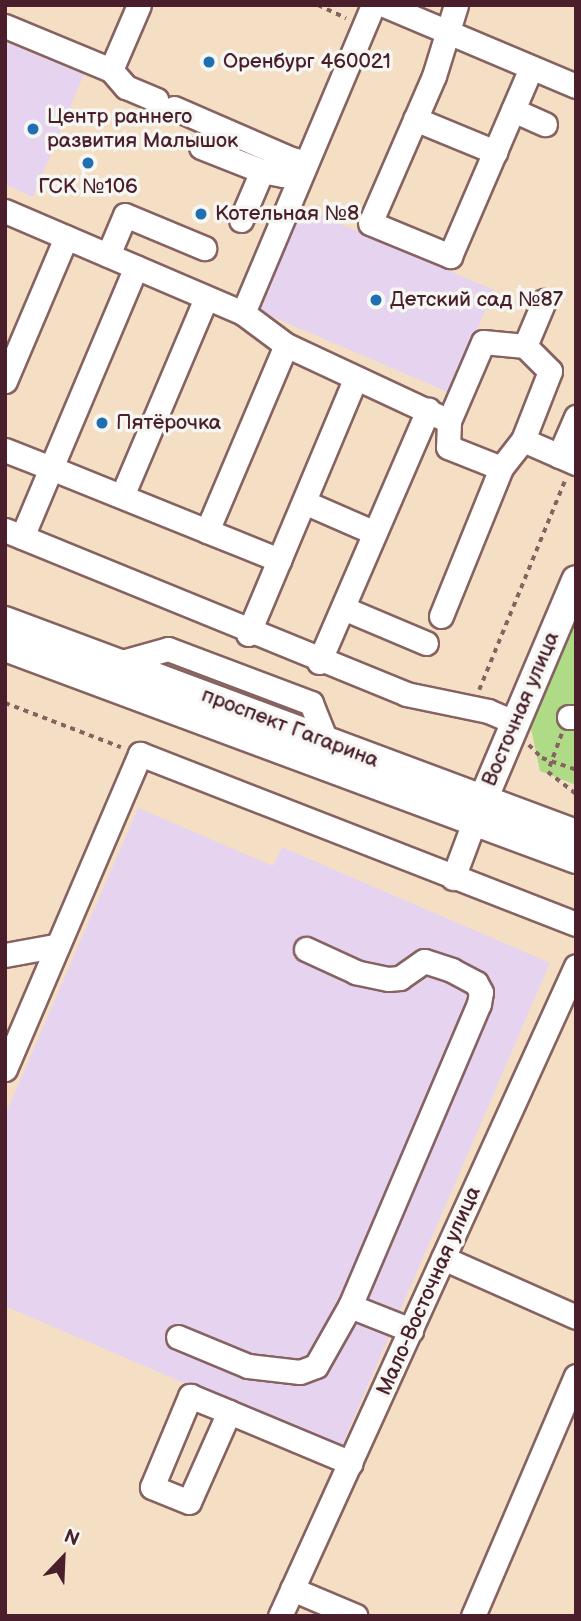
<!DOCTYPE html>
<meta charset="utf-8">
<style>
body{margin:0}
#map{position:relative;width:581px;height:1621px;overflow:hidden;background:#f4dfc5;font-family:"Balsamiq Sans",sans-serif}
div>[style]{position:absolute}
.built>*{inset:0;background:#e6d3f0}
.green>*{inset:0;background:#afda86}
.path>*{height:3.5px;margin-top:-1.75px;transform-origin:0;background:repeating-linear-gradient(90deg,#866261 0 5px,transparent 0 10px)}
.roads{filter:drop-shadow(2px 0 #866261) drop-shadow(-2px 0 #866261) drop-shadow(0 2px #866261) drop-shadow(0 -2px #866261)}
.minor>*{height:23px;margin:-11.5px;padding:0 11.5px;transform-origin:11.5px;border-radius:11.5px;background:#fff}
.major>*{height:28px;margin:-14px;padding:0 14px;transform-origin:14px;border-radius:14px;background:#fff}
.dots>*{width:19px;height:19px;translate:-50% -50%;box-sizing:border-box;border:4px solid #f6f6f2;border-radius:50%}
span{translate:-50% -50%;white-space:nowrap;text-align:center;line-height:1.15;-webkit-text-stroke:7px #f6f6f2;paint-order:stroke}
.poi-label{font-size:21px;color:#4a1f2b}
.left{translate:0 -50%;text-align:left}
.street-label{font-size:21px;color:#4a1f2b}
.frame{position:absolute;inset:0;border:7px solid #4a1f2b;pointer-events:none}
.north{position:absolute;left:28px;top:1523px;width:70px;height:70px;-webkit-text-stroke:5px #f6f6f2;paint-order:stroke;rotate:23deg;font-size:19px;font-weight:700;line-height:28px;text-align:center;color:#4a1f2b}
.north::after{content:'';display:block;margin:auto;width:24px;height:32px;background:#4a1f2b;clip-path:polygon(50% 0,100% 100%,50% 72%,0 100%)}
</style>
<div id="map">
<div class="built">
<i style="clip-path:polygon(5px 42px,84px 74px,33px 197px,5px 184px)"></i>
<i style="clip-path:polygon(301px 207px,494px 290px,450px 393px,257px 310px)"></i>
<i style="clip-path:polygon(138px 808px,273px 866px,282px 847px,550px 963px,340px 1450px,5px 1306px,5px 1115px)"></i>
</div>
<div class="green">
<i style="clip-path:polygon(576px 612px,576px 785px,540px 771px,529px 719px)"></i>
</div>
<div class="path">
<i style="left:318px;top:5px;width:31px;rotate:25deg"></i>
<i style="left:479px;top:690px;width:227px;rotate:-67.7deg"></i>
<i style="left:5px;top:703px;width:124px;rotate:20.8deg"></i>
<i style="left:562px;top:734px;width:40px;rotate:110.2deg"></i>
<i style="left:548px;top:772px;width:36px;rotate:38deg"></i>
<i style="left:529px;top:745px;width:18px;rotate:45deg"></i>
<i style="left:542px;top:758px;width:36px;rotate:19deg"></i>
</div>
<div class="roads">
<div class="minor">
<i style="left:384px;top:5px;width:208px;rotate:22.9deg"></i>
<i style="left:456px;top:5px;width:74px;rotate:107.2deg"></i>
<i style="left:434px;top:76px;width:160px;rotate:113.5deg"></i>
<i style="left:370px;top:223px;width:87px;rotate:22.4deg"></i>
<i style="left:450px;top:256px;width:205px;rotate:-66.7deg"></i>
<i style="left:5px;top:26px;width:115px;rotate:22.5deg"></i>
<i style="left:111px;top:70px;width:71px;rotate:-66.7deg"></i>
<i style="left:111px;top:70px;width:23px;rotate:49deg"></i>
<i style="left:126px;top:87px;width:33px;rotate:23deg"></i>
<i style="left:174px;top:108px;width:143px;rotate:23.5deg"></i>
<i style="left:513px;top:110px;width:35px;rotate:24deg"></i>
<i style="left:415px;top:119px;width:87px;rotate:22.4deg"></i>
<i style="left:201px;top:147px;width:66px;rotate:21.5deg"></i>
<i style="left:262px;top:171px;width:21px;rotate:11deg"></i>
<i style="left:283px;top:175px;width:19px;rotate:-54deg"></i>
<i style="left:5px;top:211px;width:259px;rotate:23.2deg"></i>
<i style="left:243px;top:313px;width:334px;rotate:-67.1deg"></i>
<i style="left:241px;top:220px;width:53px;rotate:-66.8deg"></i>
<i style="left:108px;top:255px;width:43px;rotate:-67deg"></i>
<i style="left:125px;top:215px;width:86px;rotate:22.7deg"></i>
<i style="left:243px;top:313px;width:54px;rotate:36.7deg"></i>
<i style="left:286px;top:345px;width:180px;rotate:25deg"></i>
<i style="left:449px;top:421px;width:26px;rotate:92deg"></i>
<i style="left:448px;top:447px;width:57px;rotate:21.6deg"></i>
<i style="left:501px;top:468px;width:36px;rotate:-52deg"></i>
<i style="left:523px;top:440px;width:74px;rotate:-68.6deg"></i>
<i style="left:550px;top:371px;width:35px;rotate:-135deg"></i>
<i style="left:525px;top:346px;width:42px;rotate:-174.6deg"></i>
<i style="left:483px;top:342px;width:86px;rotate:113.3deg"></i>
<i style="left:525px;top:346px;width:49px;rotate:-67.1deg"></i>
<i style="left:5px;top:381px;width:156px;rotate:-67deg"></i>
<i style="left:523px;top:440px;width:58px;rotate:23.5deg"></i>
<i style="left:5px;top:450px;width:49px;rotate:21.4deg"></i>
<i style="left:51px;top:468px;width:218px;rotate:-67.1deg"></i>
<i style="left:559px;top:456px;width:43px;rotate:-66.4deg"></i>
<i style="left:122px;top:496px;width:215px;rotate:-67deg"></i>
<i style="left:304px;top:502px;width:77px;rotate:23.6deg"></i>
<i style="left:5px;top:530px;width:433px;rotate:22.2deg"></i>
<i style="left:406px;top:694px;width:84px;rotate:11.7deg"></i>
<i style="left:488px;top:711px;width:30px;rotate:23deg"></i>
<i style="left:207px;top:531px;width:78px;rotate:21.9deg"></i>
<i style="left:22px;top:537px;width:75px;rotate:-67.2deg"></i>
<i style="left:51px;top:468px;width:168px;rotate:22deg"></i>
<i style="left:207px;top:531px;width:202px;rotate:-67deg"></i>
<i style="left:343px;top:608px;width:90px;rotate:22.9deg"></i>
<i style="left:441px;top:616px;width:160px;rotate:-67.9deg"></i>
<i style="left:248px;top:634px;width:277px;rotate:-67.2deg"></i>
<i style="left:319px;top:662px;width:275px;rotate:-66.6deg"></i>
<i style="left:118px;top:663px;width:52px;rotate:-15.6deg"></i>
<i style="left:168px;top:649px;width:153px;rotate:20.7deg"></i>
<i style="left:311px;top:703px;width:43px;rotate:68.2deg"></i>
<i style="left:569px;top:717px;width:7px"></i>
<i style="left:453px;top:878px;width:60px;rotate:-69.4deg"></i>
<i style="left:5px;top:955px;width:50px;rotate:-10.4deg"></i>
<i style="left:5px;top:1069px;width:343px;rotate:-66.8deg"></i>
<i style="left:140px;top:754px;width:468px;rotate:21.3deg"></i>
<i style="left:443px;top:1258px;width:145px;rotate:23.9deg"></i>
<i style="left:350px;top:1306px;width:66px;rotate:21.5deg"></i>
<i style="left:178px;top:1337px;width:76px;rotate:22.5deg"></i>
<i style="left:248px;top:1366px;width:52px;rotate:6.6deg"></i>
<i style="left:300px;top:1372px;width:17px;rotate:-21deg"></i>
<i style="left:316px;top:1366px;width:69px;rotate:-60.5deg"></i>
<i style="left:350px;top:1306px;width:328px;rotate:-66.9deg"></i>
<i style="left:479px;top:1004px;width:12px;rotate:-81deg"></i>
<i style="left:481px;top:992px;width:10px;rotate:-119deg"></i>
<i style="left:476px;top:983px;width:27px;rotate:-152deg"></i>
<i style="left:452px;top:970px;width:29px;rotate:-162deg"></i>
<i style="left:424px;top:961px;width:29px;rotate:145deg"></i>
<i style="left:400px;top:978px;width:12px;rotate:175deg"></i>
<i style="left:388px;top:979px;width:33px;rotate:-168deg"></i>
<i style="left:356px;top:972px;width:55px;rotate:-155.3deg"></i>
<i style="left:229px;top:1412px;width:98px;rotate:114deg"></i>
<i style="left:189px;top:1502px;width:40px;rotate:-158deg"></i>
<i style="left:152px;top:1487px;width:99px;rotate:-67.3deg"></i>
<i style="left:190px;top:1396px;width:42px;rotate:22.3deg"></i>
<i style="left:229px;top:1412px;width:132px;rotate:22.7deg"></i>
<i style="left:292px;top:1589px;width:69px;rotate:22.9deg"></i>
<i style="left:280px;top:1616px;width:714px;rotate:-65.52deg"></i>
<i style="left:473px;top:1616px;width:261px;rotate:-66.8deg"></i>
</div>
<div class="major">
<i style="left:5px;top:621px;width:609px;rotate:20.46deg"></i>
<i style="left:5px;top:647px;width:609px;rotate:20.37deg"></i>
<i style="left:476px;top:816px;width:256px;rotate:-67deg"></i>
</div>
</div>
<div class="dots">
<i style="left:209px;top:62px;background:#1f6fb2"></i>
<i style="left:33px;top:129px;background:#1f6fb2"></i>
<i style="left:88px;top:163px;background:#1f6fb2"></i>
<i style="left:201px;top:214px;background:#1f6fb2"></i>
<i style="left:376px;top:300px;background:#1f6fb2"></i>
<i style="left:102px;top:423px;background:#1f6fb2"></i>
</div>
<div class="poi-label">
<span class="left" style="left:223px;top:62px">Оренбург 460021</span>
<span class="left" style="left:47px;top:129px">Центр раннего<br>развития Малышок</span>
<span style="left:88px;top:187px">ГСК №106</span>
<span class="left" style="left:215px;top:214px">Котельная №8</span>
<span class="left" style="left:390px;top:300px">Детский сад №87</span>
<span class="left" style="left:116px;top:423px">Пятёрочка</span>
</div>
<div class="street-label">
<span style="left:521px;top:709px;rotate:-67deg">Восточная улица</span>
<span style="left:290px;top:728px;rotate:21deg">проспект Гагарина</span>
<span style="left:429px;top:1291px;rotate:-66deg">Мало-Восточная улица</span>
</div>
<div class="frame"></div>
<div class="north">N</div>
</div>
